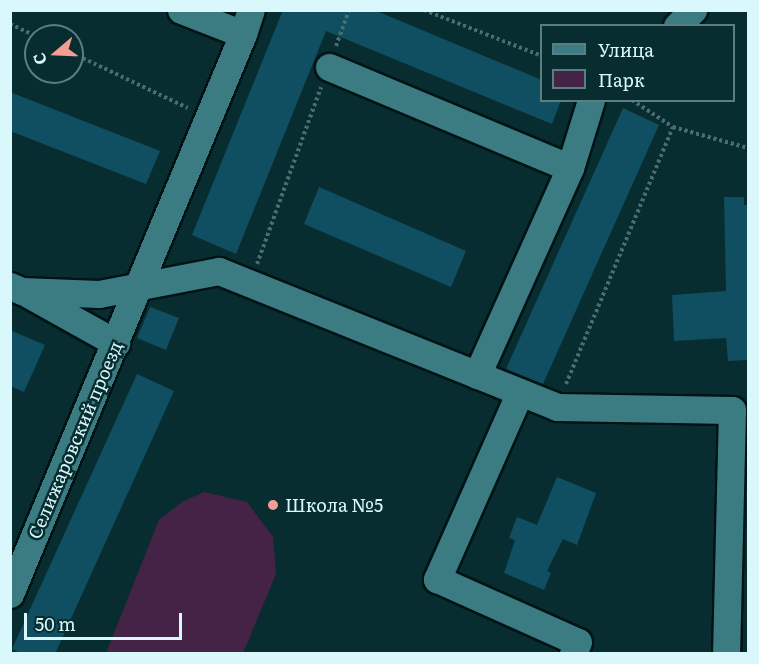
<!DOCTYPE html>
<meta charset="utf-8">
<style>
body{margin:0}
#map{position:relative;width:759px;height:664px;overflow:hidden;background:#082d30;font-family:Literata,serif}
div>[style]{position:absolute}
.green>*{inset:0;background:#442347}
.building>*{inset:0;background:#104e61}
.path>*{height:4px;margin-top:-2px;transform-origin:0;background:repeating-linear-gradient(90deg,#4a6d70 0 3px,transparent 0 6px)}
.roads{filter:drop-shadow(2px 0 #011315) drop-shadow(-2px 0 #011315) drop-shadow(0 2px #011315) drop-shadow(0 -2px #011315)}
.minor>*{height:27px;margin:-13.5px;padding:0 13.5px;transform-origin:13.5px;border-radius:13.5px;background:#3b7c83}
.dots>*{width:16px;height:16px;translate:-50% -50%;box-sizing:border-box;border:3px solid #082d30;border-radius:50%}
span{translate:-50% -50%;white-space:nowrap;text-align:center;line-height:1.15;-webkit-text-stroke:5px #082d30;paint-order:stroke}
.street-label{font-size:18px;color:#d8f8fb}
.poi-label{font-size:18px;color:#d8f8fb}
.left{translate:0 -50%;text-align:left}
.frame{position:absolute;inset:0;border:12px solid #d8f8fb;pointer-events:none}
.legend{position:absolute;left:540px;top:24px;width:195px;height:78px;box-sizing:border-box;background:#082d30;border:2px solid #5b7e81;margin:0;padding:8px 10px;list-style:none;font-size:18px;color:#d8f8fb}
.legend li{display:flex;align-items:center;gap:12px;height:30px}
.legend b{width:30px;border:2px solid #5b7e81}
.north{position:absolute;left:24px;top:24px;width:60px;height:60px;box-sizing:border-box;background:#082d30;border:2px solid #5b7e81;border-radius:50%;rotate:251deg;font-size:16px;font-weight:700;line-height:24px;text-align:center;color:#d8f8fb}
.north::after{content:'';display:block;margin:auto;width:21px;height:27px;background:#f59c95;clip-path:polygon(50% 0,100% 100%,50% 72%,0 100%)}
.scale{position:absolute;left:24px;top:613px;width:158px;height:27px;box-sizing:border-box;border:3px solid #d8f8fb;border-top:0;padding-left:8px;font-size:18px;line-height:21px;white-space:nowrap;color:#d8f8fb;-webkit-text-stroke:4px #082d30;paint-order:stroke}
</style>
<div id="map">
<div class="green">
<i style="clip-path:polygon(204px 492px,247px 502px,273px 537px,276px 574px,243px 653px,106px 653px,159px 520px,182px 502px)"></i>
</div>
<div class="building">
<i style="clip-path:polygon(283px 10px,374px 10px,542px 80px,542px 100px,561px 100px,552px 124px,326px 31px,236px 254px,192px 235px)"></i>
<i style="clip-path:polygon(10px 92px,160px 151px,146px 184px,10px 131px)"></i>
<i style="clip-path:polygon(623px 108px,659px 125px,543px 384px,506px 369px)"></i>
<i style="clip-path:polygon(319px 187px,466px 251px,451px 287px,304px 224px)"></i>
<i style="clip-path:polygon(724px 197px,744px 197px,744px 205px,748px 205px,748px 360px,728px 361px,726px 338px,674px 341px,672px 295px,726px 291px)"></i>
<i style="clip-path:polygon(150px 307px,179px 318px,166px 350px,137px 338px)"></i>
<i style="clip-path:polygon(10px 330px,45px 345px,24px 392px,10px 386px)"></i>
<i style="clip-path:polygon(137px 374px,174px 391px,55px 654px,22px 654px,12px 649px)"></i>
<i style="clip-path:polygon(557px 477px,596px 493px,577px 545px,563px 539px,547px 571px,551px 573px,544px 590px,504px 573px,515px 540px,509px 538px,517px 517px,537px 525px)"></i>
</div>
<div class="path">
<i style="left:424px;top:10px;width:127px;rotate:21.3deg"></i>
<i style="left:10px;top:24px;width:29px;rotate:25deg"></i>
<i style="left:336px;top:46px;width:38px;rotate:-70deg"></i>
<i style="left:72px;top:53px;width:128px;rotate:25.4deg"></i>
<i style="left:632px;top:100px;width:49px;rotate:33.4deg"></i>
<i style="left:673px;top:127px;width:78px;rotate:15.6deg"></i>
<i style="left:257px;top:264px;width:188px;rotate:-70.1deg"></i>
<i style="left:566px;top:384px;width:278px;rotate:-67.4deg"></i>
</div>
<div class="roads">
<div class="minor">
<i style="left:181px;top:10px;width:66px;rotate:21.2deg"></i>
<i style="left:243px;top:34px;width:25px;rotate:-72deg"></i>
<i style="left:677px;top:26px;width:23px;rotate:-45deg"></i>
<i style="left:329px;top:67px;width:261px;rotate:22.7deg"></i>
<i style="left:570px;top:168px;width:227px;rotate:114.2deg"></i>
<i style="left:570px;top:168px;width:71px;rotate:-72.8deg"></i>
<i style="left:10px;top:286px;width:13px;rotate:23deg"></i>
<i style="left:22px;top:291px;width:77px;rotate:2.2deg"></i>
<i style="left:99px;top:294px;width:122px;rotate:-10.9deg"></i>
<i style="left:219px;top:271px;width:364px;rotate:21.9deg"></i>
<i style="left:557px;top:407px;width:175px;rotate:1deg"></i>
<i style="left:732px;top:410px;width:244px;rotate:91.4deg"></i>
<i style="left:28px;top:294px;width:101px;rotate:29.1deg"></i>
<i style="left:520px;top:392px;width:205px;rotate:113.9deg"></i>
<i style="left:437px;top:579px;width:154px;rotate:24.1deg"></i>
<i style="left:578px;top:642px;width:13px;rotate:113deg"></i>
<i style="left:10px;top:594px;width:607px;rotate:-67.41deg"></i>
</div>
</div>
<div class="dots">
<i style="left:273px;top:505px;background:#f59c95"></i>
</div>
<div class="street-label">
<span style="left:75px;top:440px;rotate:-67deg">Селижаровский проезд</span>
</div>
<div class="poi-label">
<span class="left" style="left:285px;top:505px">Школа №5</span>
</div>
<div class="frame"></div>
<ul class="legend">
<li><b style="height:8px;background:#3b7c83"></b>Улица</li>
<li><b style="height:16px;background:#442347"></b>Парк</li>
</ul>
<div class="north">С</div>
<div class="scale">50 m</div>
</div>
